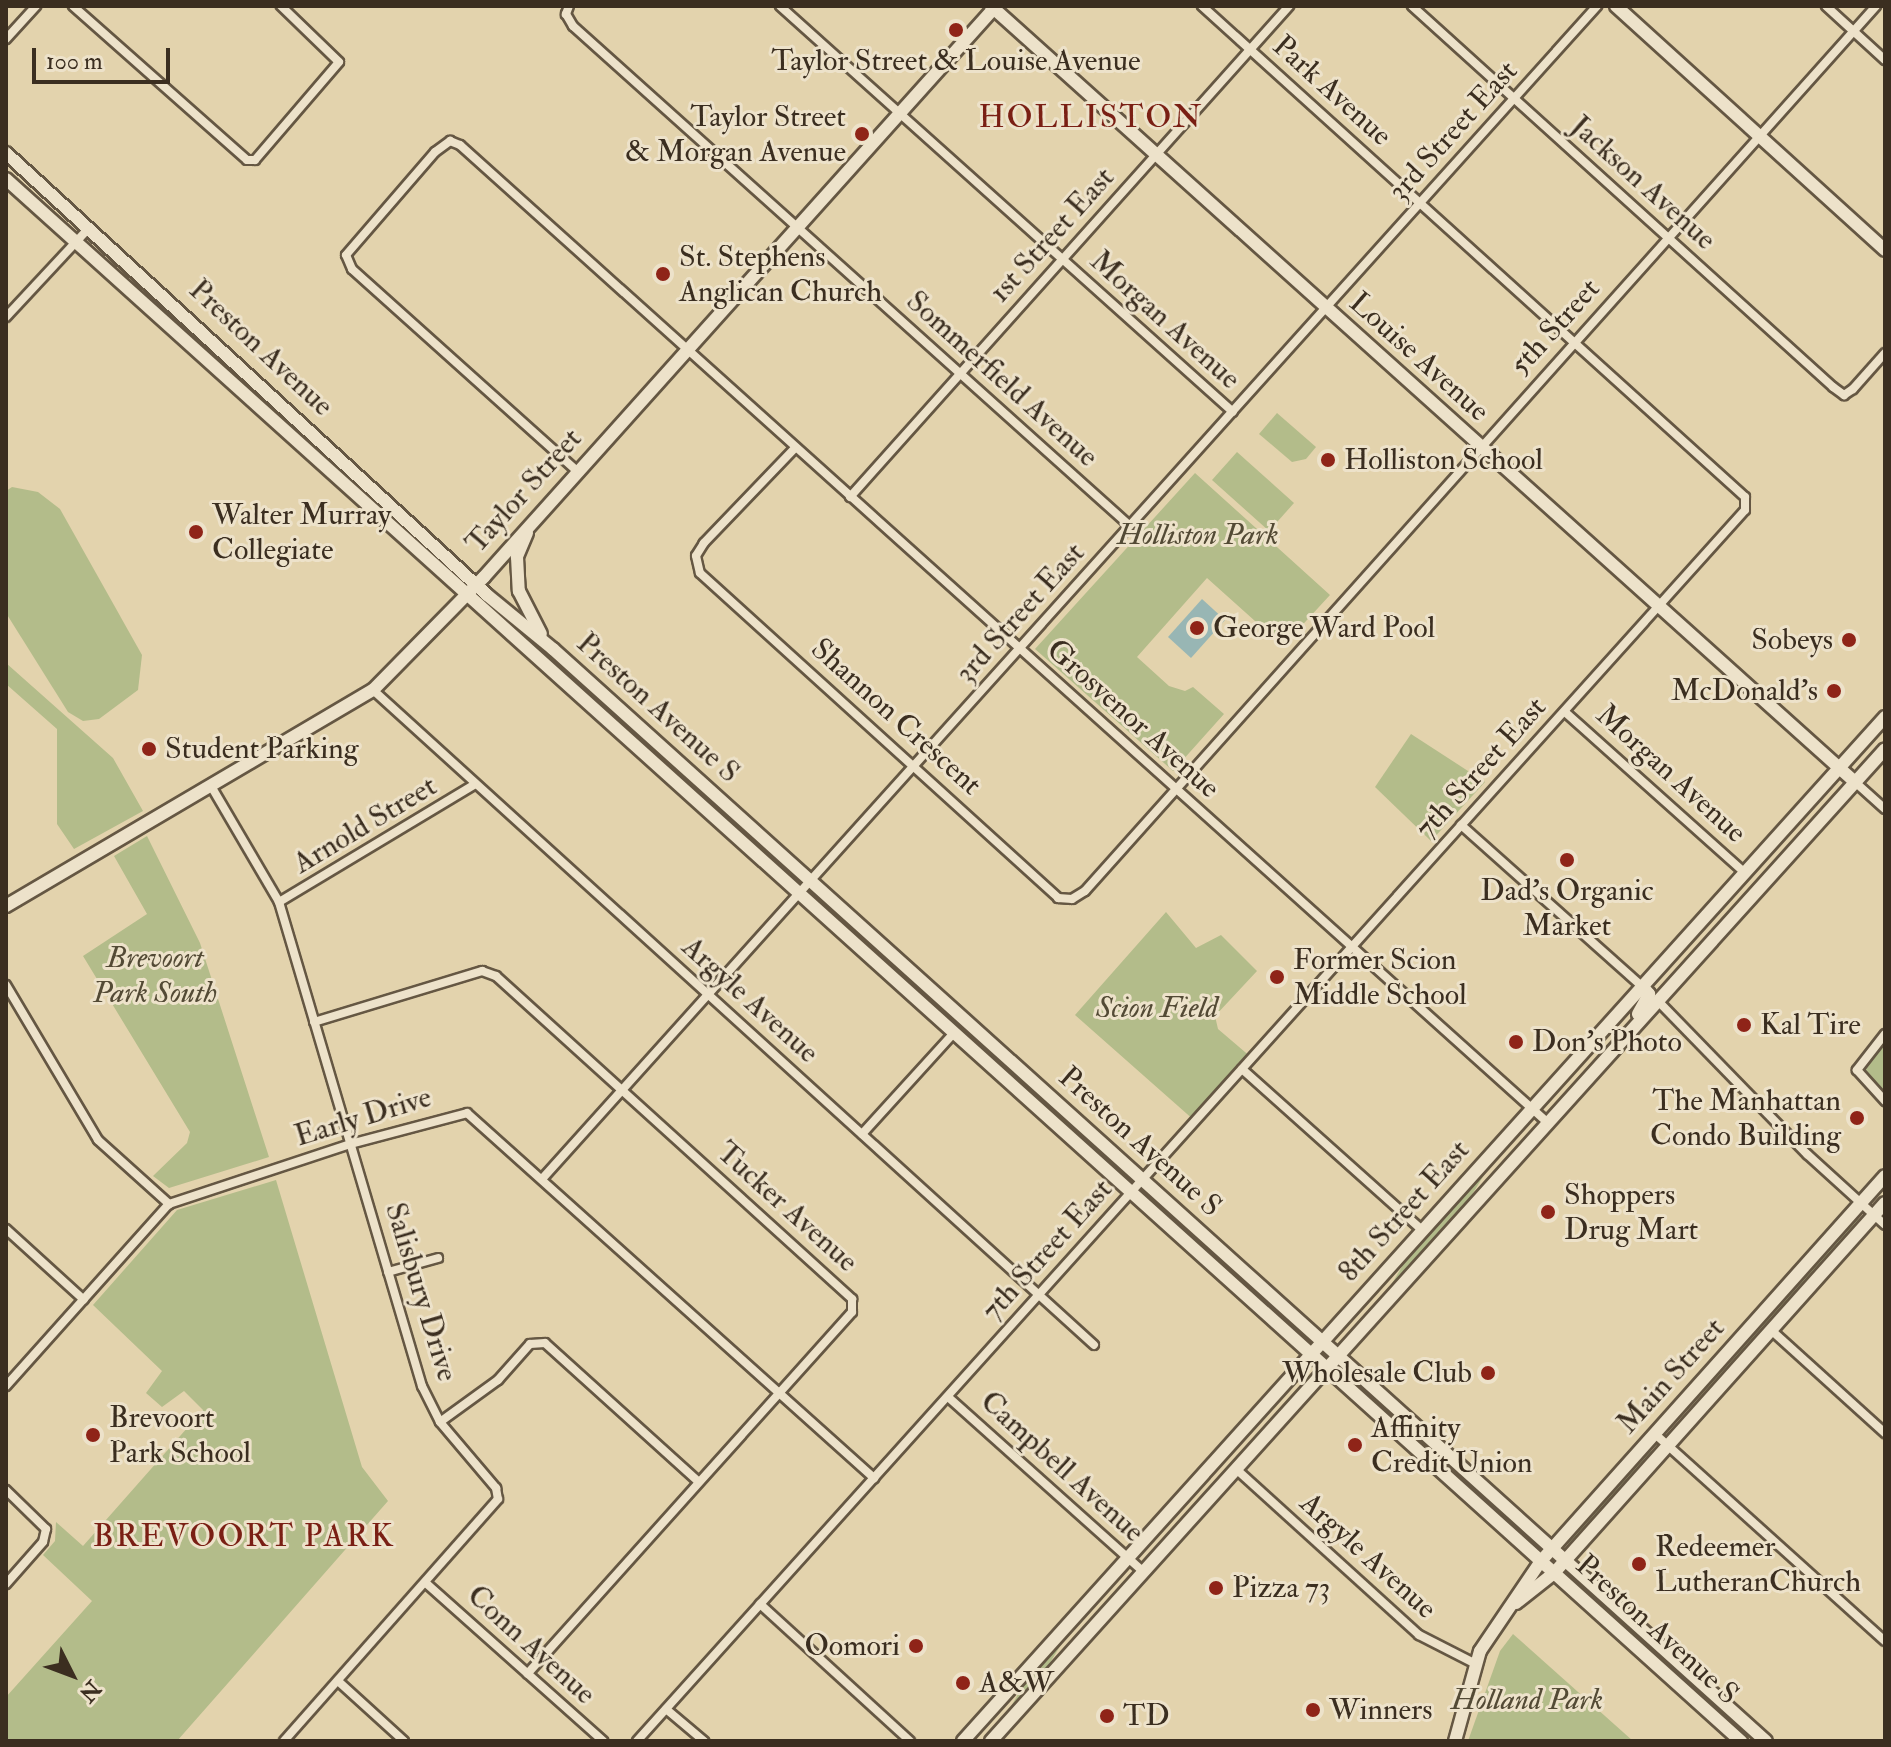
<!DOCTYPE html>
<style>
body{margin:0}
#map{position:relative;width:1891px;height:1747px;overflow:hidden;background:#e3d3ad;font-family:"IM FELL Double Pica",serif}
div>[style]{position:absolute}
.green>*{inset:0;background:#b3bc8a}
.water>*{inset:0;background:#98b6b4}
.roads{filter:drop-shadow(2px 0 #655743) drop-shadow(-2px 0 #655743) drop-shadow(0 2px #655743) drop-shadow(0 -2px #655743)}
.street>*{height:8px;margin:-4px;padding:0 4px;transform-origin:4px;border-radius:4px;background:#ede2ca}
.secondary>*{height:12px;margin:-6px;padding:0 6px;transform-origin:6px;border-radius:6px;background:#ede2ca}
.dots>*{width:22px;height:22px;translate:-50% -50%;box-sizing:border-box;border:4px solid #ede2ca;border-radius:50%}
span{translate:-50% -50%;white-space:nowrap;text-align:center;line-height:1.15;-webkit-text-stroke:6px #ede2ca;paint-order:stroke}
.poi-label{font-size:30px;color:#3b2e20}
.right{translate:-100% -50%;text-align:right}
.left{translate:0 -50%;text-align:left}
.street-label{font-size:30px;color:#3b2e20}
.park-label{font-size:30px;color:#534a35;font-style:italic}
.neighbourhood-label{font-size:32px;color:#7a1f14;letter-spacing:2px}
.frame{position:absolute;inset:0;border:8px solid #3b2e20;pointer-events:none}
.north{position:absolute;left:32px;top:1635px;width:80px;height:80px;-webkit-text-stroke:6px #ede2ca;paint-order:stroke;rotate:132deg;font-size:22px;font-weight:700;line-height:32px;text-align:center;color:#3b2e20}
.north::after{content:'';display:block;margin:auto;width:28px;height:36px;background:#3b2e20;clip-path:polygon(50% 0,100% 100%,50% 72%,0 100%)}
.scale{position:absolute;left:32px;top:48px;width:138px;height:36px;box-sizing:border-box;border:4px solid #3b2e20;border-top:0;padding-left:10px;font-size:24px;line-height:28px;white-space:nowrap;color:#3b2e20;-webkit-text-stroke:6px #ede2ca;paint-order:stroke}
</style>
<div id="map">
<div class="green">
<i style="clip-path:polygon(1277px 413px,1316px 447px,1306px 459px,1292px 462px,1259px 434px)"></i>
<i style="clip-path:polygon(1237px 452px,1294px 503px,1269px 531px,1212px 480px)"></i>
<i style="clip-path:polygon(1195px 473px,1330px 595px,1283px 646px,1207px 578px,1137px 657px,1169px 686px,1185px 691px,1193px 687px,1224px 714px,1173px 771px,1035px 649px)"></i>
<i style="clip-path:polygon(12px 487px,38px 492px,60px 509px,142px 655px,138px 690px,99px 719px,83px 721px,68px 712px,6px 613px,6px 491px)"></i>
<i style="clip-path:polygon(6px 663px,113px 758px,143px 811px,74px 849px,57px 824px,57px 729px,6px 684px)"></i>
<i style="clip-path:polygon(1411px 734px,1485px 782px,1431px 841px,1375px 787px)"></i>
<i style="clip-path:polygon(147px 836px,200px 943px,269px 1157px,169px 1188px,153px 1176px,187px 1143px,190px 1132px,83px 956px,147px 914px,114px 856px)"></i>
<i style="clip-path:polygon(1166px 912px,1196px 948px,1221px 935px,1257px 971px,1215px 1016px,1218px 1029px,1252px 1058px,1195px 1121px,1075px 1015px)"></i>
<i style="clip-path:polygon(1885px 1034px,1885px 1101px,1860px 1078px,1860px 1062px)"></i>
<i style="clip-path:polygon(1487px 1170px,1464px 1208px,1387px 1292px,1407px 1258px)"></i>
<i style="clip-path:polygon(276px 1180px,362px 1467px,388px 1501px,177px 1741px,6px 1741px,6px 1697px,92px 1601px,43px 1555px,55px 1541px,56px 1522px,83px 1546px,203px 1410px,184px 1391px,162px 1407px,146px 1393px,162px 1371px,93px 1305px,177px 1210px)"></i>
<i style="clip-path:polygon(1855px 1217px,1861px 1221px,1670px 1429px,1669px 1425px)"></i>
<i style="clip-path:polygon(1649px 1449px,1653px 1454px,1571px 1544px,1564px 1544px)"></i>
<i style="clip-path:polygon(1513px 1634px,1633px 1741px,1468px 1741px,1500px 1651px)"></i>
<i style="clip-path:polygon(1062px 1643px,1048px 1666px,1008px 1712px,1021px 1689px)"></i>
</div>
<div class="water">
<i style="clip-path:polygon(1202px 599px,1225px 620px,1191px 658px,1168px 637px)"></i>
</div>
<div class="roads">
<div class="street">
<i style="left:73px;top:6px;width:232px;rotate:41.5deg"></i>
<i style="left:247px;top:160px;width:8px"></i>
<i style="left:255px;top:160px;width:129px;rotate:-49.4deg"></i>
<i style="left:339px;top:62px;width:81px;rotate:-136deg"></i>
<i style="left:569px;top:6px;width:9px;rotate:111deg"></i>
<i style="left:566px;top:14px;width:14px;rotate:60deg"></i>
<i style="left:573px;top:26px;width:748px;rotate:41.91deg"></i>
<i style="left:780px;top:6px;width:608px;rotate:41.87deg"></i>
<i style="left:1412px;top:6px;width:568px;rotate:42.14deg"></i>
<i style="left:1833px;top:387px;width:14px;rotate:36deg"></i>
<i style="left:1844px;top:395px;width:11px;rotate:-34deg"></i>
<i style="left:1853px;top:389px;width:48px;rotate:-48.4deg"></i>
<i style="left:1826px;top:6px;width:80px;rotate:42.5deg"></i>
<i style="left:6px;top:39px;width:45px;rotate:-47.7deg"></i>
<i style="left:6px;top:317px;width:122px;rotate:-47deg"></i>
<i style="left:795px;top:448px;width:132px;rotate:133.8deg"></i>
<i style="left:704px;top:543px;width:15px;rotate:122deg"></i>
<i style="left:696px;top:556px;width:17px;rotate:77deg"></i>
<i style="left:700px;top:573px;width:484px;rotate:42.2deg"></i>
<i style="left:1058px;top:898px;width:14px;rotate:4deg"></i>
<i style="left:1072px;top:899px;width:15px;rotate:-32deg"></i>
<i style="left:1085px;top:891px;width:1187px;rotate:-48.21deg"></i>
<i style="left:577px;top:471px;width:302px;rotate:-138.1deg"></i>
<i style="left:352px;top:269px;width:15px;rotate:-113deg"></i>
<i style="left:346px;top:255px;width:136px;rotate:-49.2deg"></i>
<i style="left:435px;top:152px;width:19px;rotate:-36deg"></i>
<i style="left:450px;top:141px;width:11px;rotate:22deg"></i>
<i style="left:460px;top:145px;width:1463px;rotate:41.95deg"></i>
<i style="left:850px;top:497px;width:659px;rotate:-48.2deg"></i>
<i style="left:373px;top:690px;width:974px;rotate:42.25deg"></i>
<i style="left:1565px;top:712px;width:241px;rotate:41.8deg"></i>
<i style="left:1855px;top:782px;width:40px;rotate:42deg"></i>
<i style="left:211px;top:786px;width:134px;rotate:59.6deg"></i>
<i style="left:279px;top:902px;width:505px;rotate:73.54deg"></i>
<i style="left:422px;top:1386px;width:40px;rotate:63.4deg"></i>
<i style="left:440px;top:1422px;width:87px;rotate:49.7deg"></i>
<i style="left:496px;top:1488px;width:11px;rotate:80deg"></i>
<i style="left:498px;top:1499px;width:323px;rotate:131.5deg"></i>
<i style="left:1461px;top:825px;width:242px;rotate:41.7deg"></i>
<i style="left:279px;top:902px;width:227px;rotate:-31deg"></i>
<i style="left:6px;top:985px;width:180px;rotate:59.3deg"></i>
<i style="left:98px;top:1140px;width:96px;rotate:42deg"></i>
<i style="left:1658px;top:1001px;width:214px;rotate:45.8deg"></i>
<i style="left:1807px;top:1154px;width:105px;rotate:42.3deg"></i>
<i style="left:314px;top:1022px;width:176px;rotate:-16.9deg"></i>
<i style="left:482px;top:971px;width:15px;rotate:20deg"></i>
<i style="left:496px;top:976px;width:481px;rotate:42.2deg"></i>
<i style="left:852px;top:1299px;width:13px;rotate:90deg"></i>
<i style="left:852px;top:1312px;width:486px;rotate:131.9deg"></i>
<i style="left:1885px;top:1034px;width:46px;rotate:127.9deg"></i>
<i style="left:1857px;top:1070px;width:42px;rotate:47.9deg"></i>
<i style="left:1242px;top:1069px;width:240px;rotate:41.8deg"></i>
<i style="left:862px;top:1134px;width:137px;rotate:-47.7deg"></i>
<i style="left:542px;top:1179px;width:1578px;rotate:-48.03deg"></i>
<i style="left:6px;top:1229px;width:105px;rotate:42.3deg"></i>
<i style="left:388px;top:1272px;width:52px;rotate:-15.6deg"></i>
<i style="left:1771px;top:1330px;width:154px;rotate:42.1deg"></i>
<i style="left:6px;top:1386px;width:244px;rotate:-48.2deg"></i>
<i style="left:169px;top:1204px;width:191px;rotate:-18.3deg"></i>
<i style="left:350px;top:1144px;width:121px;rotate:-14.8deg"></i>
<i style="left:467px;top:1113px;width:547px;rotate:41.89deg"></i>
<i style="left:948px;top:1397px;width:263px;rotate:41.8deg"></i>
<i style="left:440px;top:1422px;width:72px;rotate:-35.9deg"></i>
<i style="left:498px;top:1380px;width:48px;rotate:-48.4deg"></i>
<i style="left:530px;top:1344px;width:15px;rotate:-4deg"></i>
<i style="left:545px;top:1343px;width:207px;rotate:42.1deg"></i>
<i style="left:1655px;top:1434px;width:309px;rotate:42deg"></i>
<i style="left:1236px;top:1469px;width:247px;rotate:42.2deg"></i>
<i style="left:1419px;top:1635px;width:64px;rotate:27deg"></i>
<i style="left:6px;top:1490px;width:56px;rotate:44.3deg"></i>
<i style="left:46px;top:1529px;width:13px;rotate:103deg"></i>
<i style="left:43px;top:1542px;width:56px;rotate:131.4deg"></i>
<i style="left:427px;top:1584px;width:236px;rotate:41.7deg"></i>
<i style="left:760px;top:1604px;width:203px;rotate:42.4deg"></i>
<i style="left:338px;top:1681px;width:89px;rotate:42.3deg"></i>
<i style="left:666px;top:1709px;width:50px;rotate:40.1deg"></i>
<i style="left:637px;top:1741px;width:1656px;rotate:-48.01deg"></i>
<i style="left:1745px;top:510px;width:13px;rotate:-90deg"></i>
<i style="left:1745px;top:497px;width:732px;rotate:-137.88deg"></i>
</div>
<div class="secondary">
<i style="left:991px;top:6px;width:1161px;rotate:41.93deg"></i>
<i style="left:1616px;top:6px;width:363px;rotate:42.2deg"></i>
<i style="left:6px;top:153px;width:653px;rotate:42.58deg"></i>
<i style="left:487px;top:595px;width:85px;rotate:39.3deg"></i>
<i style="left:553px;top:649px;width:1632px;rotate:42deg"></i>
<i style="left:6px;top:179px;width:2335px;rotate:42deg"></i>
<i style="left:527px;top:533px;width:26px;rotate:113deg"></i>
<i style="left:517px;top:557px;width:34px;rotate:87deg"></i>
<i style="left:519px;top:591px;width:48px;rotate:62.9deg"></i>
<i style="left:6px;top:906px;width:426px;rotate:-30.5deg"></i>
<i style="left:373px;top:690px;width:158px;rotate:-45.5deg"></i>
<i style="left:484px;top:577px;width:767px;rotate:-48.12deg"></i>
<i style="left:1638px;top:1014px;width:23px;rotate:-61deg"></i>
<i style="left:1649px;top:994px;width:11px;rotate:-131deg"></i>
<i style="left:1516px;top:1603px;width:48px;rotate:-38.3deg"></i>
<i style="left:1554px;top:1573px;width:496px;rotate:-48.2deg"></i>
<i style="left:963px;top:1741px;width:1378px;rotate:-48deg"></i>
<i style="left:991px;top:1741px;width:1335px;rotate:-47.97deg"></i>
<i style="left:1455px;top:1741px;width:93px;rotate:-74.5deg"></i>
<i style="left:1480px;top:1651px;width:109px;rotate:-55.9deg"></i>
<i style="left:1541px;top:1561px;width:516px;rotate:-48.22deg"></i>
</div>
</div>
<div class="dots">
<i style="left:956px;top:30px;background:#8f2418"></i>
<i style="left:862px;top:134px;background:#8f2418"></i>
<i style="left:663px;top:274px;background:#8f2418"></i>
<i style="left:1328px;top:460px;background:#8f2418"></i>
<i style="left:196px;top:532px;background:#8f2418"></i>
<i style="left:1197px;top:628px;background:#8f2418"></i>
<i style="left:1849px;top:640px;background:#8f2418"></i>
<i style="left:1834px;top:691px;background:#8f2418"></i>
<i style="left:149px;top:749px;background:#8f2418"></i>
<i style="left:1567px;top:860px;background:#8f2418"></i>
<i style="left:1277px;top:977px;background:#8f2418"></i>
<i style="left:1744px;top:1025px;background:#8f2418"></i>
<i style="left:1516px;top:1042px;background:#8f2418"></i>
<i style="left:1857px;top:1118px;background:#8f2418"></i>
<i style="left:1548px;top:1212px;background:#8f2418"></i>
<i style="left:1488px;top:1373px;background:#8f2418"></i>
<i style="left:93px;top:1435px;background:#8f2418"></i>
<i style="left:1355px;top:1445px;background:#8f2418"></i>
<i style="left:1639px;top:1564px;background:#8f2418"></i>
<i style="left:1216px;top:1588px;background:#8f2418"></i>
<i style="left:916px;top:1646px;background:#8f2418"></i>
<i style="left:963px;top:1683px;background:#8f2418"></i>
<i style="left:1313px;top:1710px;background:#8f2418"></i>
<i style="left:1107px;top:1716px;background:#8f2418"></i>
</div>
<div class="poi-label">
<span style="left:956px;top:61px">Taylor Street &amp; Louise Avenue</span>
<span class="right" style="left:846px;top:134px">Taylor Street<br>&amp; Morgan Avenue</span>
<span class="left" style="left:679px;top:274px">St. Stephens<br>Anglican Church</span>
<span class="left" style="left:1344px;top:460px">Holliston School</span>
<span class="left" style="left:212px;top:532px">Walter Murray<br>Collegiate</span>
<span class="left" style="left:1213px;top:628px">George Ward Pool</span>
<span class="right" style="left:1833px;top:640px">Sobeys</span>
<span class="right" style="left:1818px;top:691px">McDonald's</span>
<span class="left" style="left:165px;top:749px">Student Parking</span>
<span style="left:1567px;top:908px">Dad's Organic<br>Market</span>
<span class="left" style="left:1293px;top:977px">Former Scion<br>Middle School</span>
<span class="left" style="left:1760px;top:1025px">Kal Tire</span>
<span class="left" style="left:1532px;top:1042px">Don's Photo</span>
<span class="right" style="left:1841px;top:1118px">The Manhattan<br>Condo Building</span>
<span class="left" style="left:1564px;top:1212px">Shoppers<br>Drug Mart</span>
<span class="right" style="left:1472px;top:1373px">Wholesale Club</span>
<span class="left" style="left:109px;top:1435px">Brevoort<br>Park School</span>
<span class="left" style="left:1371px;top:1445px">Affinity<br>Credit Union</span>
<span class="left" style="left:1655px;top:1564px">Redeemer<br>LutheranChurch</span>
<span class="left" style="left:1232px;top:1588px">Pizza 73</span>
<span class="right" style="left:900px;top:1646px">Oomori</span>
<span class="left" style="left:979px;top:1683px">A&amp;W</span>
<span class="left" style="left:1329px;top:1710px">Winners</span>
<span class="left" style="left:1123px;top:1716px">TD</span>
</div>
<div class="street-label">
<span style="left:1332px;top:91px;rotate:42deg">Park Avenue</span>
<span style="left:1453px;top:131px;rotate:-48deg">3rd Street East</span>
<span style="left:1643px;top:183px;rotate:42deg">Jackson Avenue</span>
<span style="left:1052px;top:235px;rotate:-48deg">1st Street East</span>
<span style="left:1165px;top:320px;rotate:42deg">Morgan Avenue</span>
<span style="left:1555px;top:327px;rotate:-48deg">5th Street</span>
<span style="left:261px;top:348px;rotate:43deg">Preston Avenue</span>
<span style="left:1419px;top:357px;rotate:42deg">Louise Avenue</span>
<span style="left:1002px;top:379px;rotate:42deg">Sommerfield Avenue</span>
<span style="left:524px;top:491px;rotate:-48deg">Taylor Street</span>
<span style="left:1020px;top:613px;rotate:-48deg">3rd Street East</span>
<span style="left:658px;top:708px;rotate:42deg">Preston Avenue S</span>
<span style="left:896px;top:717px;rotate:42deg">Shannon Crescent</span>
<span style="left:1133px;top:719px;rotate:42deg">Grosvenor Avenue</span>
<span style="left:1481px;top:768px;rotate:-48deg">7th Street East</span>
<span style="left:1671px;top:774px;rotate:42deg">Morgan Avenue</span>
<span style="left:365px;top:825px;rotate:-31deg">Arnold Street</span>
<span style="left:750px;top:1000px;rotate:42deg">Argyle Avenue</span>
<span style="left:363px;top:1117px;rotate:-17deg">Early Drive</span>
<span style="left:1140px;top:1142px;rotate:42deg">Preston Avenue S</span>
<span style="left:787px;top:1207px;rotate:42deg">Tucker Avenue</span>
<span style="left:1404px;top:1211px;rotate:-48deg">8th Street East</span>
<span style="left:1047px;top:1250px;rotate:-48deg">7th Street East</span>
<span style="left:421px;top:1292px;rotate:73deg">Salisbury Drive</span>
<span style="left:1671px;top:1376px;rotate:-48deg">Main Street</span>
<span style="left:1062px;top:1467px;rotate:42deg">Campbell Avenue</span>
<span style="left:1368px;top:1556px;rotate:42deg">Argyle Avenue</span>
<span style="left:1657px;top:1630px;rotate:42deg">Preston Avenue S</span>
<span style="left:531px;top:1645px;rotate:42deg">Conn Avenue</span>
</div>
<div class="park-label">
<span style="left:1198px;top:535px">Holliston Park</span>
<span style="left:155px;top:975px">Brevoort<br>Park South</span>
<span style="left:1157px;top:1008px">Scion Field</span>
<span style="left:1527px;top:1700px">Holland Park</span>
</div>
<div class="neighbourhood-label">
<span style="left:1091px;top:117px">HOLLISTON</span>
<span style="left:244px;top:1536px">BREVOORT PARK</span>
</div>
<div class="frame"></div>
<div class="north">N</div>
<div class="scale">100 m</div>
</div>
